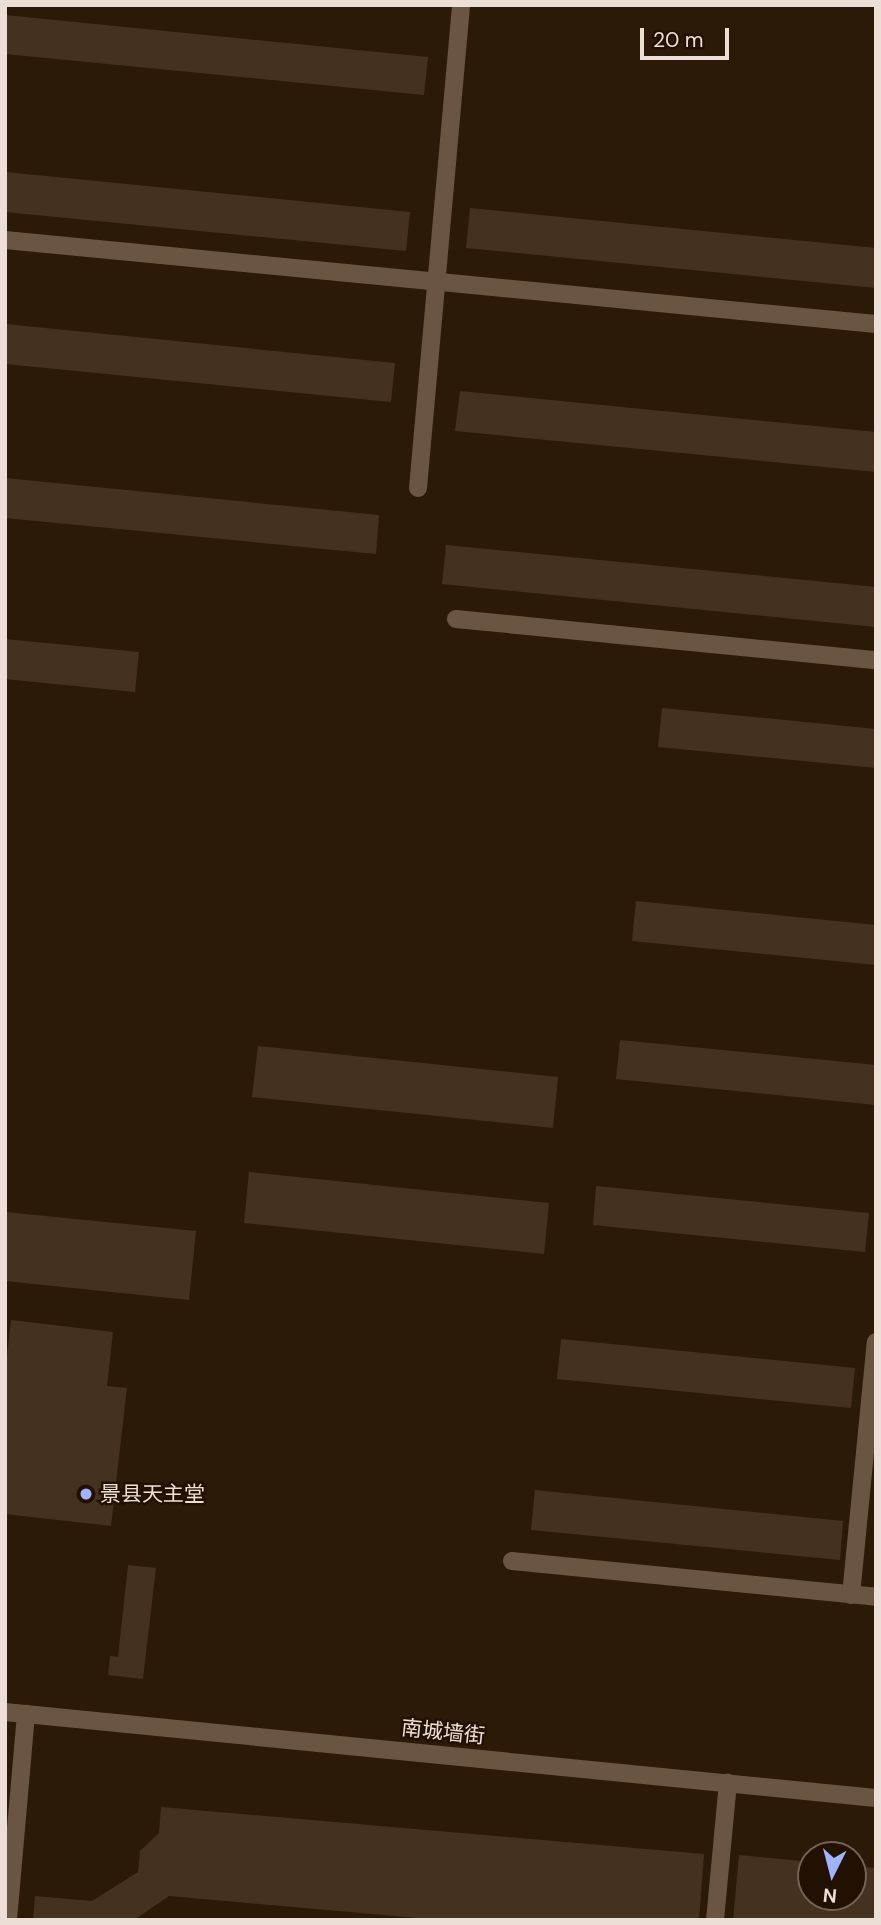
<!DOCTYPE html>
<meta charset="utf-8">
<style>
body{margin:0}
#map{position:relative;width:881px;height:1925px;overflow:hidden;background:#2c1a09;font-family:"DM Sans","Noto Sans SC",sans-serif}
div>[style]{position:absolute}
.building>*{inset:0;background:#453120}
.minor>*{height:18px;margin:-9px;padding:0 9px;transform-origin:9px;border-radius:9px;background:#6a5442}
.dots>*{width:19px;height:19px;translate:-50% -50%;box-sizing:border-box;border:4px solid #221102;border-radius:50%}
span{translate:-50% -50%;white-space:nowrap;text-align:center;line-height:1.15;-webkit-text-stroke:5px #221102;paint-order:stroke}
.poi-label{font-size:21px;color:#ecdfd5}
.left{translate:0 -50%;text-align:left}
.street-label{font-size:21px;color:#ecdfd5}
.frame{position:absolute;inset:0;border:7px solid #ecdfd5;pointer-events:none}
.north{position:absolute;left:797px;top:1841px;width:70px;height:70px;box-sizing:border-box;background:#221102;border:2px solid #736356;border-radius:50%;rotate:186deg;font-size:19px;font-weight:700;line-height:28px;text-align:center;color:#ecdfd5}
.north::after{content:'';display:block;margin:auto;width:24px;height:32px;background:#a0b3fd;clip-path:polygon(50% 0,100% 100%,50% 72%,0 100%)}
.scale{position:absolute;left:640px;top:28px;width:89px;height:32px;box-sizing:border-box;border:4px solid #ecdfd5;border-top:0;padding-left:9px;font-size:21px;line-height:24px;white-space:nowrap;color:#ecdfd5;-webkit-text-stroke:5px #221102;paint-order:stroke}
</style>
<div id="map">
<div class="building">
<i style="clip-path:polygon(5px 15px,428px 57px,424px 95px,5px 54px)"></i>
<i style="clip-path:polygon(5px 172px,410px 212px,406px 251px,5px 212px)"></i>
<i style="clip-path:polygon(470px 208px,876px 248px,876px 288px,466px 248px)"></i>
<i style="clip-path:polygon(5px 324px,395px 363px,391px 402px,5px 364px)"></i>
<i style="clip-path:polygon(460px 391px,876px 432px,876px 472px,455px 431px)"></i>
<i style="clip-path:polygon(5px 478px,379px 515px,376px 554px,5px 518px)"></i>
<i style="clip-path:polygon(446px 545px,876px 587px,876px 627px,442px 584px)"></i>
<i style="clip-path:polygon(5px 639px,139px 652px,135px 692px,5px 679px)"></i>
<i style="clip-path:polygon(662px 708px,876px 729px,876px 768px,658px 747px)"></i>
<i style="clip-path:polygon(636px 901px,876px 925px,876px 965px,632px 941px)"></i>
<i style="clip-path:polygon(620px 1040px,876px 1065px,876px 1105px,616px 1079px)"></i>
<i style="clip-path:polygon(258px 1046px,558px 1077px,553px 1128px,252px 1097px)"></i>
<i style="clip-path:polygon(249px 1172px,549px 1203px,544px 1254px,244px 1223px)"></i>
<i style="clip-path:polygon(596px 1186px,869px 1213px,865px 1252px,593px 1225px)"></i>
<i style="clip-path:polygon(5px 1212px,196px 1231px,189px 1300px,5px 1281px)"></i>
<i style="clip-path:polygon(11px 1320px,113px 1332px,107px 1386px,127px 1388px,111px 1526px,5px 1514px,5px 1374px)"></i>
<i style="clip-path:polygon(561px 1339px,855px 1368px,851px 1408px,557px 1379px)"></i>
<i style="clip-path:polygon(535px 1490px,843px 1521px,840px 1560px,531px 1530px)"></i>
<i style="clip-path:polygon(128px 1565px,156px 1568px,143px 1679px,108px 1675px,110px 1656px,118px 1657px)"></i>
<i style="clip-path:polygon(161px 1807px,704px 1854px,699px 1920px,439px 1920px,169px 1896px,134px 1920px,33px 1920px,35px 1896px,92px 1901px,138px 1872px,140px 1851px,159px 1833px)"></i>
<i style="clip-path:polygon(739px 1855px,811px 1862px,811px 1897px,853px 1897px,853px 1866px,876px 1868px,876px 1920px,733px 1920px)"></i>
</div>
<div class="minor">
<i style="left:5px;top:240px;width:875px;rotate:5.51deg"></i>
<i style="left:418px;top:488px;width:485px;rotate:-84.9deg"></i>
<i style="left:456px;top:619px;width:422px;rotate:5.6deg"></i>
<i style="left:512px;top:1561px;width:366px;rotate:5.6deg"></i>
<i style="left:851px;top:1595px;width:254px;rotate:-84.4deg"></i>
<i style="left:5px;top:1712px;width:875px;rotate:5.64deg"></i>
<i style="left:8px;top:1920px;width:207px;rotate:-85deg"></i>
<i style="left:715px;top:1920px;width:138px;rotate:-84.6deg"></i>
</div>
<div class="dots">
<i style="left:86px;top:1494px;background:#a0b3fd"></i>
</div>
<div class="poi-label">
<span class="left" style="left:100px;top:1494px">景县天主堂</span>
</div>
<div class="street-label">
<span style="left:443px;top:1732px;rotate:6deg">南城墙街</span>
</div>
<div class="frame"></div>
<div class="north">N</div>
<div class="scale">20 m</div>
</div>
